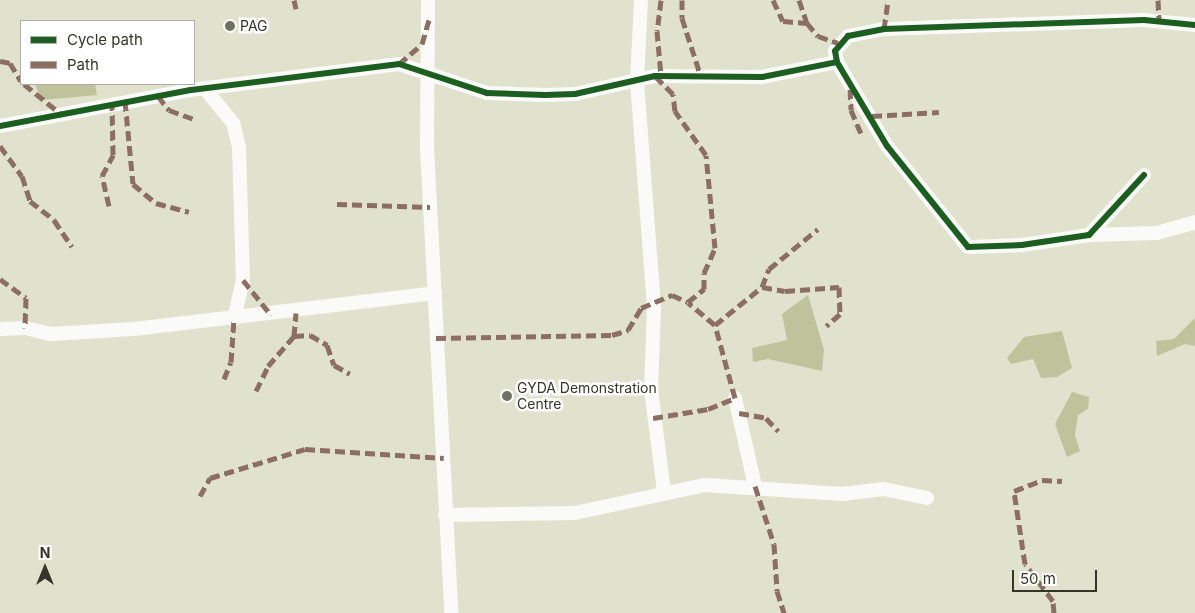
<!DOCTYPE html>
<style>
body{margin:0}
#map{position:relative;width:1195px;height:613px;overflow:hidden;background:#e0e2ce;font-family:Inter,sans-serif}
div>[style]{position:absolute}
.forest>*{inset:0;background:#bfc39b}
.street>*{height:14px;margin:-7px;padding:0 7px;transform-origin:7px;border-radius:7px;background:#fafbf8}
.quiet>*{height:5px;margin-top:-2.5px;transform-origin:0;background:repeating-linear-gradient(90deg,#8d6e63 0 10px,transparent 0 15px)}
.cycleway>*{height:6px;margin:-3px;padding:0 3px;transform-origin:3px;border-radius:3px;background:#1b5e20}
.dots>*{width:14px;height:14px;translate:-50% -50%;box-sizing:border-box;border:2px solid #fff;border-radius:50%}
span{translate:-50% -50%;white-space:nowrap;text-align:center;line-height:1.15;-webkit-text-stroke:5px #fff;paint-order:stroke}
.poi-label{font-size:14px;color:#343527}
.left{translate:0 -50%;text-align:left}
.legend{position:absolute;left:20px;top:20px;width:175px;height:65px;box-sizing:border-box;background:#fff;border:1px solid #aeaea9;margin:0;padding:6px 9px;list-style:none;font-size:15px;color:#343527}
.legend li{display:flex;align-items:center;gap:10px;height:25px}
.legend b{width:25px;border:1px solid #aeaea9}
.north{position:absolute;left:20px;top:543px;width:50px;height:50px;-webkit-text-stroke:4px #fff;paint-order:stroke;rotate:0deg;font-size:14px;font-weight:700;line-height:20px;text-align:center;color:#343527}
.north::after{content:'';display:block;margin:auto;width:18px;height:22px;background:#343527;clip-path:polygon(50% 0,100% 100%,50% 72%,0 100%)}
.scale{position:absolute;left:1012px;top:570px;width:85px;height:22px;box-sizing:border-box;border:2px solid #343527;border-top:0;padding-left:6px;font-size:15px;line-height:18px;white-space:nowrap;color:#343527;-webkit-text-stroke:4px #fff;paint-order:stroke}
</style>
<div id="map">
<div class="forest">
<i style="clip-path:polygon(35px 84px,95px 84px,97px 95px,42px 100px)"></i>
<i style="clip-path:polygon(808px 295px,824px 350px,822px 371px,768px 359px,753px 362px,752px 348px,787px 340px,782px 314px)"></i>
<i style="clip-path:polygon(1195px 318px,1195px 346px,1185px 344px,1157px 356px,1156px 341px,1174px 339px)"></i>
<i style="clip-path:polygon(1062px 331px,1072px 368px,1057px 377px,1041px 378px,1033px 359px,1011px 364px,1007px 358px,1024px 337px)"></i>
<i style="clip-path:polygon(1072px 392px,1089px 397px,1088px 409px,1078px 415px,1075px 435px,1080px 451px,1067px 457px,1055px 424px)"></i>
</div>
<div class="street">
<i style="left:428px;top:0;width:148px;rotate:90.4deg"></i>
<i style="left:427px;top:148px;width:466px;rotate:87deg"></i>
<i style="left:641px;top:0;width:81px;rotate:92.8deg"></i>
<i style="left:637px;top:81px;width:226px;rotate:85.7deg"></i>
<i style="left:654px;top:306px;width:84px;rotate:92deg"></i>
<i style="left:651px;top:390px;width:102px;rotate:82.7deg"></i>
<i style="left:205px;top:89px;width:44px;rotate:50.5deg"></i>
<i style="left:233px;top:123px;width:25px;rotate:76deg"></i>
<i style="left:239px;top:147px;width:133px;rotate:88.3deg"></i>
<i style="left:243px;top:280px;width:40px;rotate:103deg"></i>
<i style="left:0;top:126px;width:194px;rotate:-10.7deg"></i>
<i style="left:191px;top:90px;width:210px;rotate:-7.1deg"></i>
<i style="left:399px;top:64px;width:93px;rotate:18.2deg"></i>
<i style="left:487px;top:93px;width:58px;rotate:2deg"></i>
<i style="left:545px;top:95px;width:30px;rotate:-2deg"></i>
<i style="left:575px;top:94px;width:82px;rotate:-12.7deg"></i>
<i style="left:655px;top:76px;width:107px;rotate:0.5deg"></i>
<i style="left:762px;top:77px;width:76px;rotate:-11.3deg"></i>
<i style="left:1144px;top:175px;width:81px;rotate:132.5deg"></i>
<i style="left:1089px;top:235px;width:68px;rotate:171.5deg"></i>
<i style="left:1022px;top:245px;width:54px;rotate:177.9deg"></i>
<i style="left:968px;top:247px;width:129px;rotate:-128.7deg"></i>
<i style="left:887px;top:146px;width:98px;rotate:-120.8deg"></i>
<i style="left:837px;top:62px;width:11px;rotate:-100deg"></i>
<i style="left:835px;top:51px;width:20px;rotate:-49deg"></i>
<i style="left:848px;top:36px;width:37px;rotate:-11deg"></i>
<i style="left:884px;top:29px;width:260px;rotate:-2deg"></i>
<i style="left:1144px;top:20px;width:51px;rotate:5.6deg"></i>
<i style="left:1089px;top:235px;width:68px;rotate:-1.7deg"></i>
<i style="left:1157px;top:233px;width:40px;rotate:-16deg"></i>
<i style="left:0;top:329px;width:25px;rotate:-2deg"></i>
<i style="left:25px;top:328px;width:27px;rotate:13deg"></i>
<i style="left:51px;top:334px;width:83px;rotate:-3.4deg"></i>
<i style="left:134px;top:329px;width:303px;rotate:-6.8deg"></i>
<i style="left:735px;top:398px;width:90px;rotate:77.2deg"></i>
<i style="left:445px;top:515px;width:130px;rotate:-0.9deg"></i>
<i style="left:575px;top:513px;width:132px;rotate:-12.2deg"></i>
<i style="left:704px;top:485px;width:138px;rotate:3.7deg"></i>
<i style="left:842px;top:494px;width:42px;rotate:-6.8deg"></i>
<i style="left:884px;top:489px;width:44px;rotate:11.8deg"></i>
</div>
<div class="quiet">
<i style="left:294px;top:0;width:9px;rotate:77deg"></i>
<i style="left:661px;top:0;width:31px;rotate:97deg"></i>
<i style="left:657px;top:31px;width:45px;rotate:84.9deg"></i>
<i style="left:682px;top:0;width:18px;rotate:90deg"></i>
<i style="left:682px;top:18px;width:62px;rotate:72.1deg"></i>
<i style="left:773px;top:0;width:23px;rotate:65deg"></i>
<i style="left:783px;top:21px;width:24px;rotate:5deg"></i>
<i style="left:799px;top:0;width:24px;rotate:71deg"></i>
<i style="left:807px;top:23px;width:17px;rotate:50deg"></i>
<i style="left:818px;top:36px;width:21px;rotate:19deg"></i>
<i style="left:1158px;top:0;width:21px;rotate:87deg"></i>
<i style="left:884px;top:29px;width:29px;rotate:-82deg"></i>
<i style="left:0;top:61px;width:10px;rotate:11deg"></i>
<i style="left:10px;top:63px;width:21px;rotate:59deg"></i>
<i style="left:399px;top:64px;width:30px;rotate:-41deg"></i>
<i style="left:422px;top:44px;width:29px;rotate:-74deg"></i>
<i style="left:24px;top:84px;width:48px;rotate:39deg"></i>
<i style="left:850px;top:89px;width:21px;rotate:87deg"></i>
<i style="left:851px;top:110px;width:28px;rotate:67deg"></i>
<i style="left:158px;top:96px;width:18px;rotate:52deg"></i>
<i style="left:169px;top:110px;width:30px;rotate:20deg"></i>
<i style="left:125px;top:101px;width:83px;rotate:84.5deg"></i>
<i style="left:133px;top:184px;width:30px;rotate:40deg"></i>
<i style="left:156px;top:203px;width:34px;rotate:15deg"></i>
<i style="left:872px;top:116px;width:67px;rotate:-3.4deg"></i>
<i style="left:0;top:146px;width:37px;rotate:54deg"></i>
<i style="left:22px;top:176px;width:26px;rotate:72deg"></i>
<i style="left:30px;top:201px;width:31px;rotate:38deg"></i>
<i style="left:54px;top:220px;width:32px;rotate:56deg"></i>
<i style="left:337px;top:204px;width:93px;rotate:1.8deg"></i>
<i style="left:109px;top:206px;width:31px;rotate:-103deg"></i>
<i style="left:102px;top:176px;width:24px;rotate:-62deg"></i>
<i style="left:113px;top:155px;width:51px;rotate:-91.1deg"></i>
<i style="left:0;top:279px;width:32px;rotate:36deg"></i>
<i style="left:26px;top:298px;width:30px;rotate:92deg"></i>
<i style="left:243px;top:280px;width:45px;rotate:51.3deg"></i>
<i style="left:762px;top:287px;width:19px;rotate:-69deg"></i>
<i style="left:769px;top:269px;width:63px;rotate:-39.2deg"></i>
<i style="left:715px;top:325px;width:60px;rotate:-39deg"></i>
<i style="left:762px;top:287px;width:23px;rotate:10deg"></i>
<i style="left:785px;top:291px;width:54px;rotate:-4.2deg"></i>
<i style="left:839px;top:287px;width:27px;rotate:88deg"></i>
<i style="left:840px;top:314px;width:18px;rotate:139deg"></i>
<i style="left:294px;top:336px;width:16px;rotate:-4deg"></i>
<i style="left:310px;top:335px;width:20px;rotate:30deg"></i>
<i style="left:327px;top:345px;width:21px;rotate:71deg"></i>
<i style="left:334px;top:365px;width:18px;rotate:29deg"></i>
<i style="left:436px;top:338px;width:176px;rotate:-1deg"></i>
<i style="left:612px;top:335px;width:17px;rotate:-17deg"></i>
<i style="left:628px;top:330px;width:26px;rotate:-59deg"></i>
<i style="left:641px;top:308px;width:34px;rotate:-23deg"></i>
<i style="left:672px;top:295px;width:17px;rotate:24deg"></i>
<i style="left:688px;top:302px;width:21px;rotate:-39deg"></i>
<i style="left:704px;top:289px;width:16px;rotate:-90deg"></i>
<i style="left:704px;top:273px;width:27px;rotate:-66deg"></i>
<i style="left:715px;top:248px;width:93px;rotate:-95.5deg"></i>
<i style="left:706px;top:155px;width:54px;rotate:-125.2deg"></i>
<i style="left:675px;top:111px;width:17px;rotate:-97deg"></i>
<i style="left:673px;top:94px;width:25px;rotate:-135deg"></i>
<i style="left:224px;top:379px;width:18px;rotate:-68deg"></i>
<i style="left:231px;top:362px;width:43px;rotate:-86deg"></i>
<i style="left:256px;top:391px;width:28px;rotate:-64deg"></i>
<i style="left:268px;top:366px;width:40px;rotate:-49deg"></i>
<i style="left:294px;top:336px;width:23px;rotate:-85deg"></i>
<i style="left:739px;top:413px;width:27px;rotate:10deg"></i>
<i style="left:766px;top:418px;width:18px;rotate:47deg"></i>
<i style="left:653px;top:418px;width:56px;rotate:-9.3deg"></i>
<i style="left:708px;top:409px;width:29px;rotate:-22deg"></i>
<i style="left:735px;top:398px;width:76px;rotate:-105.3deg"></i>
<i style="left:715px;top:325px;width:35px;rotate:-140deg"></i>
<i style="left:755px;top:486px;width:61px;rotate:71.9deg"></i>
<i style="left:774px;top:544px;width:47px;rotate:86.3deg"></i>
<i style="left:777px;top:591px;width:23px;rotate:72deg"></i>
<i style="left:200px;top:496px;width:21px;rotate:-61deg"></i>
<i style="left:210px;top:478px;width:99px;rotate:-17deg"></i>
<i style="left:305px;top:449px;width:139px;rotate:3.7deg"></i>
<i style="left:1054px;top:613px;width:12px;rotate:-95deg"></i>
<i style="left:1053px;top:601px;width:46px;rotate:-127.1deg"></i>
<i style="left:1025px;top:564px;width:74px;rotate:-98.6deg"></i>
<i style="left:1014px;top:491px;width:30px;rotate:-21deg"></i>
<i style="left:1042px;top:480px;width:20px;rotate:3deg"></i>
</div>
<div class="cycleway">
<i style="left:0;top:126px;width:194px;rotate:-10.7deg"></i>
<i style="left:191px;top:90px;width:210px;rotate:-7.1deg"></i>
<i style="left:399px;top:64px;width:93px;rotate:18.2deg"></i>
<i style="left:487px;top:93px;width:58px;rotate:2deg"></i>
<i style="left:545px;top:95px;width:30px;rotate:-2deg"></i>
<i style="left:575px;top:94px;width:82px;rotate:-12.7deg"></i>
<i style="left:655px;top:76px;width:107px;rotate:0.5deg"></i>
<i style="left:762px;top:77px;width:76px;rotate:-11.3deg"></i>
<i style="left:1144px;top:175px;width:81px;rotate:132.5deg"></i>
<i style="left:1089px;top:235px;width:68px;rotate:171.5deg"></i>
<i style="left:1022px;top:245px;width:54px;rotate:177.9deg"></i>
<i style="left:968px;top:247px;width:129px;rotate:-128.7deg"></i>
<i style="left:887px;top:146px;width:98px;rotate:-120.8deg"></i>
<i style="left:837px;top:62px;width:11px;rotate:-100deg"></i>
<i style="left:835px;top:51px;width:20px;rotate:-49deg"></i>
<i style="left:848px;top:36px;width:37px;rotate:-11deg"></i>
<i style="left:884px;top:29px;width:260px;rotate:-2deg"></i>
<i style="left:1144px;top:20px;width:51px;rotate:5.6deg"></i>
</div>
<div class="dots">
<i style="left:230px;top:26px;background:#707261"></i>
<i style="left:507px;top:396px;background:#707261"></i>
</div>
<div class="poi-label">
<span class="left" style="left:240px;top:26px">PAG</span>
<span class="left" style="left:517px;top:396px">GYDA Demonstration<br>Centre</span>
</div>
<ul class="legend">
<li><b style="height:6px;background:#1b5e20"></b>Cycle path</li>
<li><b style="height:6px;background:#8d6e63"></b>Path</li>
</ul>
<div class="north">N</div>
<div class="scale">50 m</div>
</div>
